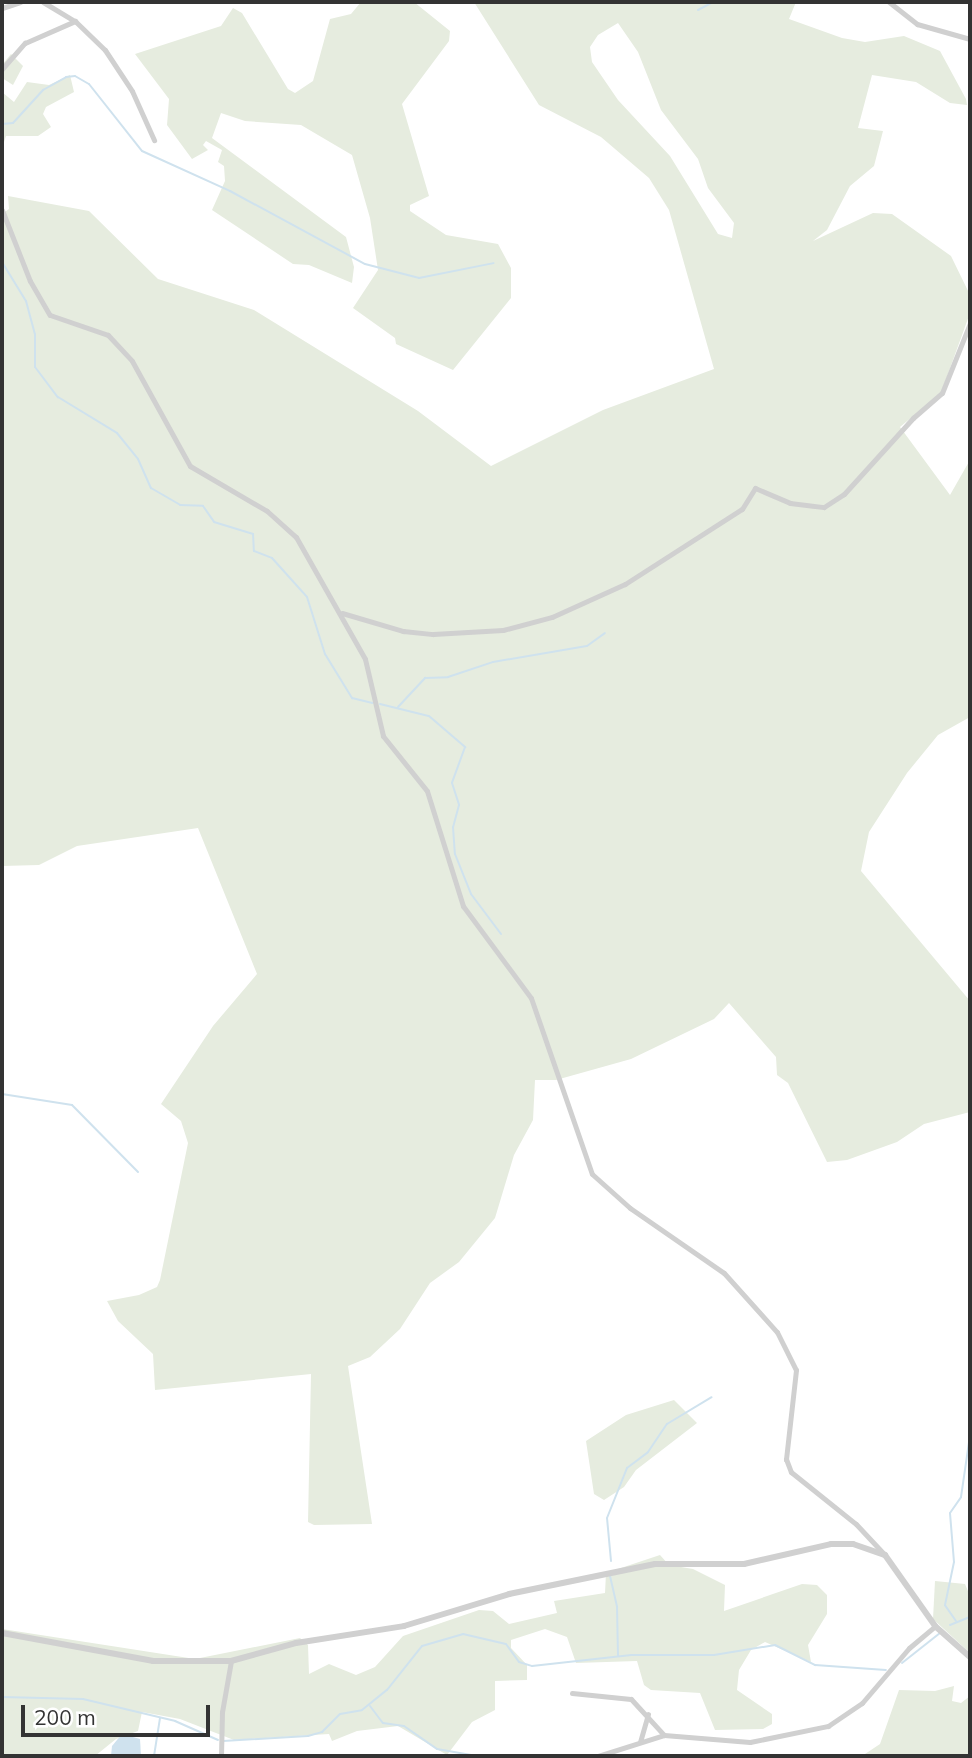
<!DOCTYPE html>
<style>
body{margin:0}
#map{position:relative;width:972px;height:1758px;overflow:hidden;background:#fff;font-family:Mulish,sans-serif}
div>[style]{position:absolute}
.green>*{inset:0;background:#e6ecdf}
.water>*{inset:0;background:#cfe2ee}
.stream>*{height:2px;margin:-1px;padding:0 1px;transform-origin:1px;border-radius:1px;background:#cfe2ee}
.minor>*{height:5px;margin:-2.5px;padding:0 2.5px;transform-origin:2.5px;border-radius:2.5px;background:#d0d0d0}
.tertiary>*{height:6px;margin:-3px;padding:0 3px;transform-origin:3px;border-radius:3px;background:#d0d0d0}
span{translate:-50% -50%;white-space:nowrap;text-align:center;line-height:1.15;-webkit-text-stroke:7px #fff;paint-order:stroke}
.frame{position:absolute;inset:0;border:4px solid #333;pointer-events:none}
.scale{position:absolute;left:21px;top:1705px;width:189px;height:32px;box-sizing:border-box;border:4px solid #333;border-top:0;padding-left:9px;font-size:21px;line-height:24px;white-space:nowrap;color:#333;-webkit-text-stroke:5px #fff;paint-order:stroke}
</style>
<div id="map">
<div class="green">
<i style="clip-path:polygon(361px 2px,414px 2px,450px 31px,449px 41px,402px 104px,429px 196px,410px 205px,410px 211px,446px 235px,498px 244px,511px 268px,511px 298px,453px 370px,396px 344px,395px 338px,353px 308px,378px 270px,370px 218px,352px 155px,301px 125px,245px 121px,221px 113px,212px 138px,346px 237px,354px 267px,352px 283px,309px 265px,293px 264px,212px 210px,225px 181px,224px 166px,218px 162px,222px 150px,206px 141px,203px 145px,208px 150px,192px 159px,167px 125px,169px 99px,135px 54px,221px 26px,233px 8px,242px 13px,288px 89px,295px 93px,313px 81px,330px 19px,351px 14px)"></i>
<i style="clip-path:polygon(evenodd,474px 2px,796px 2px,789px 19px,842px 38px,865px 42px,904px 36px,940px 51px,966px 99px,967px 105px,950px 103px,916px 82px,872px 75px,858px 128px,883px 131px,874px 166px,850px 186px,827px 230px,813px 241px,873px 213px,892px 214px,951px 256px,970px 295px,970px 313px,941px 393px,900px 427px,950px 495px,970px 460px,970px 717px,938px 735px,907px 773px,869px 832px,861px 871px,970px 1001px,970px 1112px,924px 1124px,897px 1142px,847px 1160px,827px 1162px,788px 1083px,777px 1075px,776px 1057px,729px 1003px,714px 1019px,631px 1059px,556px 1080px,535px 1080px,533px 1120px,514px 1155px,495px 1218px,459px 1262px,430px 1283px,400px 1329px,370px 1357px,348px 1366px,372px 1524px,314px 1525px,308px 1522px,311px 1374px,155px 1390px,153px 1354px,118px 1321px,107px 1301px,139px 1295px,157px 1287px,160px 1280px,188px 1143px,181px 1121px,161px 1104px,213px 1026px,257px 974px,198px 828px,77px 846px,39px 865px,2px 866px,2px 214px,9px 209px,8px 196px,89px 211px,158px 279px,254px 310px,418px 411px,491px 466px,603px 410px,714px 369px,669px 210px,649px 178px,601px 137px,539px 105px,474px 2px,618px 23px,638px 52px,661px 110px,698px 159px,708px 188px,734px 223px,732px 238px,718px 234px,670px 156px,618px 100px,592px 62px,590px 47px,598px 35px,618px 23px)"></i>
<i style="clip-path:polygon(11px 54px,23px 66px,13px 85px,2px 78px,2px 65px)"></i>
<i style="clip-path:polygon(70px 75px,74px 92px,46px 107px,43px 114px,51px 127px,38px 136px,6px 136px,2px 148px,2px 92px,14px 102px,27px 82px,49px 85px)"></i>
<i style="clip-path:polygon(674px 1400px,697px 1423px,636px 1470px,624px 1487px,604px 1500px,594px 1494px,586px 1441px,626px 1415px)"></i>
<i style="clip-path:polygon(660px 1555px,669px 1565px,693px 1569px,725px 1585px,724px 1611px,802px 1584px,817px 1585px,827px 1595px,827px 1614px,808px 1645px,811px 1662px,765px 1642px,751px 1650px,739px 1670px,737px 1690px,772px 1714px,772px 1724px,763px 1729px,715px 1730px,700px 1693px,651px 1690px,644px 1685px,637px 1661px,576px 1663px,567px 1637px,545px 1629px,511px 1640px,511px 1648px,527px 1665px,527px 1680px,495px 1681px,495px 1710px,472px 1722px,447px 1755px,398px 1726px,357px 1731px,332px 1741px,329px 1734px,234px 1740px,180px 1719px,142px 1712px,138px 1731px,116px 1739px,95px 1756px,2px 1756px,2px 1629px,195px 1659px,300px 1638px,308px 1645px,309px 1674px,329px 1664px,356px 1675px,375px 1667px,403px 1636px,479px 1610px,493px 1611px,509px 1624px,557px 1613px,554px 1601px,605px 1593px,606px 1573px)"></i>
<i style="clip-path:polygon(935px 1581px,965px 1584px,970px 1596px,970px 1653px,933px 1619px)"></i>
<i style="clip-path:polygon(954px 1686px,952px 1701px,961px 1703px,970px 1696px,970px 1756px,862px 1756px,880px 1744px,899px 1690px,935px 1691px)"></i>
</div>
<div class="water">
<i style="clip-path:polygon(122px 1734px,140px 1739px,141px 1756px,111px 1756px,112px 1746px)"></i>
</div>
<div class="stream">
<i style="left:698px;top:10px;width:17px;rotate:-28deg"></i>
<i style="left:2px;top:124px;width:11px;rotate:-5deg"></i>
<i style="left:13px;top:123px;width:45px;rotate:-47.7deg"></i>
<i style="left:43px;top:90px;width:26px;rotate:-29deg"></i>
<i style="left:66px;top:77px;width:9px;rotate:-6deg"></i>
<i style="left:75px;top:76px;width:16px;rotate:30deg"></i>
<i style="left:89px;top:84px;width:85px;rotate:51.7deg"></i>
<i style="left:142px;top:151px;width:97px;rotate:24.4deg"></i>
<i style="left:230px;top:191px;width:153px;rotate:28.4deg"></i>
<i style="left:365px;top:264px;width:56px;rotate:14.5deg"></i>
<i style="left:419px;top:278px;width:76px;rotate:-11.3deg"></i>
<i style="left:2px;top:262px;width:46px;rotate:58.4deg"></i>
<i style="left:26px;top:301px;width:34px;rotate:75deg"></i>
<i style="left:35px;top:334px;width:33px;rotate:90deg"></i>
<i style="left:35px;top:367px;width:38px;rotate:53deg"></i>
<i style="left:58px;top:397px;width:69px;rotate:31.4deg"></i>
<i style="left:117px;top:433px;width:33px;rotate:51deg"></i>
<i style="left:138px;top:459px;width:32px;rotate:66deg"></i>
<i style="left:151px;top:488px;width:34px;rotate:30deg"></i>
<i style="left:180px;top:505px;width:23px;rotate:2deg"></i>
<i style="left:203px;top:506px;width:19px;rotate:55deg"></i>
<i style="left:214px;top:522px;width:41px;rotate:17.1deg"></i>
<i style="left:253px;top:534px;width:17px;rotate:87deg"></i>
<i style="left:254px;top:551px;width:19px;rotate:21deg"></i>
<i style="left:272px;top:558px;width:52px;rotate:48.1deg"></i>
<i style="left:307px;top:597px;width:60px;rotate:72.5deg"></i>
<i style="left:325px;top:654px;width:52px;rotate:58.5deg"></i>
<i style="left:352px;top:698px;width:21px;rotate:14deg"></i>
<i style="left:380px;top:704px;width:50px;rotate:13.8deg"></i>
<i style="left:429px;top:716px;width:48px;rotate:40.7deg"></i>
<i style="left:465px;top:747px;width:38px;rotate:110deg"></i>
<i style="left:452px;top:783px;width:23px;rotate:72deg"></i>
<i style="left:459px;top:805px;width:23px;rotate:105deg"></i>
<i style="left:453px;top:827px;width:27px;rotate:86deg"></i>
<i style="left:455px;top:854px;width:43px;rotate:68.2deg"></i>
<i style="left:471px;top:894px;width:50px;rotate:53.1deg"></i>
<i style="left:398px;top:707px;width:40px;rotate:-47deg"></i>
<i style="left:425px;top:678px;width:23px;rotate:-2deg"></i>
<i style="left:448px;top:677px;width:47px;rotate:-18.4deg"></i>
<i style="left:493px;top:662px;width:95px;rotate:-9.7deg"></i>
<i style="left:587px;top:646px;width:22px;rotate:-36deg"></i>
<i style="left:2px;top:1094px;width:71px;rotate:8.9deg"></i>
<i style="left:72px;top:1105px;width:94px;rotate:45.4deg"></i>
<i style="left:611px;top:1561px;width:43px;rotate:-95.3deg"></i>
<i style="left:607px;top:1518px;width:54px;rotate:-68.2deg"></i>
<i style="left:627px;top:1468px;width:26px;rotate:-37deg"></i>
<i style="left:648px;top:1452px;width:34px;rotate:-56deg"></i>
<i style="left:667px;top:1424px;width:52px;rotate:-31deg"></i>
<i style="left:610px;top:1576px;width:32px;rotate:77deg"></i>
<i style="left:617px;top:1607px;width:49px;rotate:88.8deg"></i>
<i style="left:956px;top:1621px;width:19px;rotate:-125deg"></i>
<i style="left:945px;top:1605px;width:44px;rotate:-78.2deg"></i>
<i style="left:954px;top:1562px;width:49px;rotate:-94.7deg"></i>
<i style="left:950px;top:1513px;width:19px;rotate:-55deg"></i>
<i style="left:961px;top:1497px;width:63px;rotate:-81.7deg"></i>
<i style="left:950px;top:1625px;width:22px;rotate:-22deg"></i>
<i style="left:902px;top:1663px;width:48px;rotate:-38.3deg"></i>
<i style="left:2px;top:1697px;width:81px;rotate:1.4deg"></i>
<i style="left:83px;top:1699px;width:95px;rotate:13.4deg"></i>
<i style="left:175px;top:1721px;width:47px;rotate:23.8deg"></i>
<i style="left:370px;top:1706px;width:21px;rotate:53deg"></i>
<i style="left:383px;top:1723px;width:21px;rotate:8deg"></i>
<i style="left:404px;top:1726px;width:40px;rotate:34.9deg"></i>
<i style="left:437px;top:1749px;width:39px;rotate:10deg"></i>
<i style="left:223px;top:1741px;width:85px;rotate:-3.4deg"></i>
<i style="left:308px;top:1736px;width:15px;rotate:-16deg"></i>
<i style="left:322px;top:1732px;width:25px;rotate:-45deg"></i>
<i style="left:340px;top:1714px;width:22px;rotate:-10deg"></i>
<i style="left:362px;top:1710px;width:32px;rotate:-39deg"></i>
<i style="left:387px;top:1690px;width:56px;rotate:-51.5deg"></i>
<i style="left:422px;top:1646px;width:43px;rotate:-16.3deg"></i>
<i style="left:463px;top:1634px;width:44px;rotate:13.1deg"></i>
<i style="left:506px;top:1644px;width:22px;rotate:54deg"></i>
<i style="left:519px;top:1662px;width:14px;rotate:17deg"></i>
<i style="left:532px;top:1666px;width:100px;rotate:-6.3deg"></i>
<i style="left:631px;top:1655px;width:83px"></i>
<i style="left:714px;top:1655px;width:62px;rotate:-9.3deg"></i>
<i style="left:775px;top:1645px;width:45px;rotate:26.6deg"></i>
<i style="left:815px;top:1665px;width:71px;rotate:4deg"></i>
<i style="left:154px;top:1756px;width:38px;rotate:-81deg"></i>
</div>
<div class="minor">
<i style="left:43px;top:2px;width:37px;rotate:31deg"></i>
<i style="left:75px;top:21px;width:42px;rotate:44deg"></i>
<i style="left:105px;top:50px;width:49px;rotate:56.6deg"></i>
<i style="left:132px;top:91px;width:54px;rotate:65.8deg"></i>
<i style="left:889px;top:2px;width:36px;rotate:38deg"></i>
<i style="left:917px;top:24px;width:55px;rotate:15.8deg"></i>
<i style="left:2px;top:8px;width:19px;rotate:-18deg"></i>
<i style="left:2px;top:69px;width:35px;rotate:-49deg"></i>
<i style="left:25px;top:43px;width:55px;rotate:-23.7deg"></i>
<i style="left:2px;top:210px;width:76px;rotate:68.5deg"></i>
<i style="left:30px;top:281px;width:39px;rotate:60deg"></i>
<i style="left:50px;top:315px;width:61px;rotate:19deg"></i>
<i style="left:108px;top:335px;width:35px;rotate:47deg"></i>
<i style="left:132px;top:361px;width:120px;rotate:61.1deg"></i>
<i style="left:190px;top:466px;width:89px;rotate:30.3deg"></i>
<i style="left:267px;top:511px;width:39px;rotate:42deg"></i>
<i style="left:296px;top:537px;width:140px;rotate:60.5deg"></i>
<i style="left:365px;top:659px;width:79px;rotate:76.8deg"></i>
<i style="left:383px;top:736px;width:70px;rotate:51.3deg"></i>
<i style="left:427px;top:791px;width:121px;rotate:72.6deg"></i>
<i style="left:463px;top:906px;width:114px;rotate:53.5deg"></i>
<i style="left:531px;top:998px;width:186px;rotate:70.9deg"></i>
<i style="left:592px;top:1174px;width:51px;rotate:41.8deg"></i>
<i style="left:630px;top:1208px;width:114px;rotate:34.7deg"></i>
<i style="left:724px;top:1273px;width:79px;rotate:48.1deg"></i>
<i style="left:777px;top:1332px;width:42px;rotate:63.4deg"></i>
<i style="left:796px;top:1370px;width:90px;rotate:96.4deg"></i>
<i style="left:786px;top:1459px;width:14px;rotate:69deg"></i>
<i style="left:791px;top:1472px;width:83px;rotate:38.7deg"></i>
<i style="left:856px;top:1524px;width:42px;rotate:46.9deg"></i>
<i style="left:342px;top:613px;width:64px;rotate:16.4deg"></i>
<i style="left:403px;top:631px;width:30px;rotate:6deg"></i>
<i style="left:433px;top:634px;width:70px;rotate:-3.3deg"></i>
<i style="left:503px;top:630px;width:51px;rotate:-14.9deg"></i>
<i style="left:552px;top:617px;width:80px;rotate:-24.3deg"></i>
<i style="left:625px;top:584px;width:139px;rotate:-32.7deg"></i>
<i style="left:742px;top:509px;width:25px;rotate:-58deg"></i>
<i style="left:755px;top:488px;width:38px;rotate:23deg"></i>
<i style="left:790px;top:503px;width:34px;rotate:7deg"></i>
<i style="left:824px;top:507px;width:24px;rotate:-33deg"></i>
<i style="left:844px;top:494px;width:103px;rotate:-47.8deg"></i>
<i style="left:913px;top:418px;width:38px;rotate:-41deg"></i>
<i style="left:942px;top:393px;width:75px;rotate:-68.2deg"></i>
<i style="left:572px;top:1693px;width:59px;rotate:5.8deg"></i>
<i style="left:631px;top:1699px;width:49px;rotate:47.5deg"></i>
<i style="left:640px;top:1742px;width:29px;rotate:-74deg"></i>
<i style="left:221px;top:1756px;width:44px;rotate:-88.7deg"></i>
<i style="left:222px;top:1712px;width:52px;rotate:-80deg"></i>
<i style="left:598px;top:1756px;width:69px;rotate:-17.7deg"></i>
<i style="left:664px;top:1735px;width:86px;rotate:4.7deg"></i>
<i style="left:750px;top:1742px;width:80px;rotate:-11.6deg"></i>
<i style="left:828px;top:1726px;width:41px;rotate:-34.1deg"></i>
<i style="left:862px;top:1703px;width:72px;rotate:-49.5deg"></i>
<i style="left:909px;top:1648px;width:34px;rotate:-40deg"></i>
</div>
<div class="tertiary">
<i style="left:2px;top:1633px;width:154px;rotate:10.5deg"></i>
<i style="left:153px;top:1661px;width:78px"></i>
<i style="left:231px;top:1661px;width:67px;rotate:-15.5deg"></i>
<i style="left:296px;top:1643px;width:109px;rotate:-8.9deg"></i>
<i style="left:404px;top:1626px;width:110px;rotate:-16.9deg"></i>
<i style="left:509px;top:1594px;width:149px;rotate:-11.6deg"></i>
<i style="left:655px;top:1564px;width:89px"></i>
<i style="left:744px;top:1564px;width:89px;rotate:-12.9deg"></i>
<i style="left:831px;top:1544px;width:22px"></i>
<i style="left:853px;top:1544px;width:34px;rotate:19deg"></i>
<i style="left:885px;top:1555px;width:87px;rotate:54.8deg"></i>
<i style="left:935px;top:1626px;width:47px;rotate:41.5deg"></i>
</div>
<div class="frame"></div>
<div class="scale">200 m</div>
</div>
